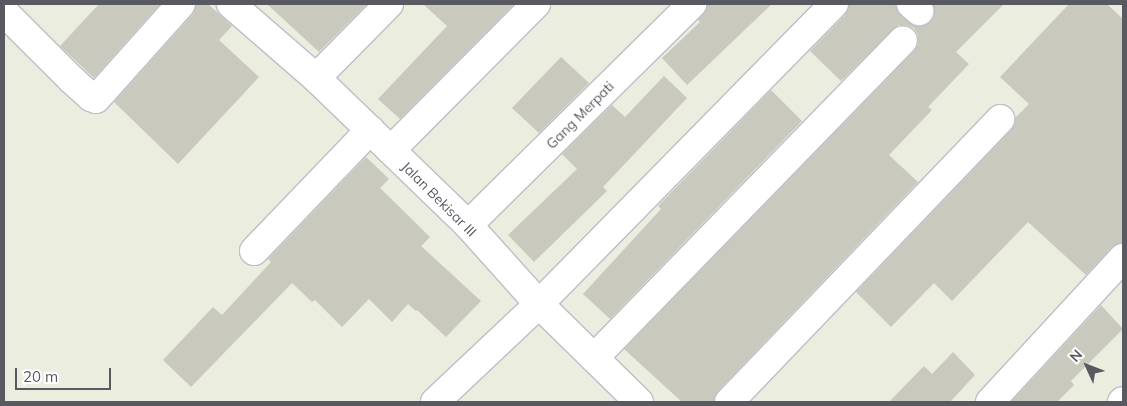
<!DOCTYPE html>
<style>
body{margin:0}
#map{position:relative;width:1127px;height:406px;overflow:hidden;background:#ebeddf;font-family:Mulish,sans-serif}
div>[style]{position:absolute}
.building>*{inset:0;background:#c9c9be}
.roads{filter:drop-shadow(1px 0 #bebfc7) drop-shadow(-1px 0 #bebfc7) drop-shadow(0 1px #bebfc7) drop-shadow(0 -1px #bebfc7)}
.minor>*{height:28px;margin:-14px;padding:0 14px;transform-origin:14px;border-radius:14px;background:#fff}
span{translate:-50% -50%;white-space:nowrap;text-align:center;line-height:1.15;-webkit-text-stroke:4.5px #fff;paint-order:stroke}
.street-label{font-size:14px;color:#585961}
.frame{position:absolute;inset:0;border:5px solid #585961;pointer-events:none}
.north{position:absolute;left:1062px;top:341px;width:50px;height:50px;-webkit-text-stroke:4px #fff;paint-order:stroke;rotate:313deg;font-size:14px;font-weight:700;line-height:20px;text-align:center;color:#585961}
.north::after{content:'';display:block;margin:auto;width:18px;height:22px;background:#585961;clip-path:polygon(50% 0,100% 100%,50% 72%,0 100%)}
.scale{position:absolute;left:15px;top:368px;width:96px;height:22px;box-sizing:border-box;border:2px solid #585961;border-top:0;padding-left:6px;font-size:15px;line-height:18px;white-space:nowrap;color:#585961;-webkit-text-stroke:4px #fff;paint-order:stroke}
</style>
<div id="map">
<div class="building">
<i style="clip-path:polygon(99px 4px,160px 4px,94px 78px,60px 46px)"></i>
<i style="clip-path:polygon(196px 4px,208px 4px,232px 26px,219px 40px,259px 77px,178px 164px,114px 102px,193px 14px)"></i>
<i style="clip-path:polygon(267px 4px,367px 4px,319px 52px)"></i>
<i style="clip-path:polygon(423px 4px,514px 4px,400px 119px,378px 99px,447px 26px)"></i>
<i style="clip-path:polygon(707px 4px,772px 4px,687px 85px,662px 58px,700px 22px,698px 20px,707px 9px)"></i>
<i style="clip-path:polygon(849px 4px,896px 4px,901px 16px,916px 26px,924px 26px,931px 21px,934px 14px,932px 4px,1004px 4px,956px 52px,969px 64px,928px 107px,932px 110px,889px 155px,918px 182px,718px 391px,714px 402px,682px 402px,624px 349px,914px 51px,918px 44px,918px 35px,914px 28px,906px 25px,898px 25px,841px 81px,810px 51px,845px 15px)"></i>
<i style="clip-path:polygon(1069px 4px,1107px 4px,1123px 19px,1123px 243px,1112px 247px,1086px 275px,1028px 222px,952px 301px,934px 283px,891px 327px,856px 292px,1011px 130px,1015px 118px,1029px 104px,1000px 77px)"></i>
<i style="clip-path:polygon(561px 57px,589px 83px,539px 133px,512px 108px)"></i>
<i style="clip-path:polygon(664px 76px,687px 98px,603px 187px,607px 191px,534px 262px,508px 235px,577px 169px,562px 154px,612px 105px,625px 117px)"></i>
<i style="clip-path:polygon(771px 90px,802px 121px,610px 319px,583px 294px,661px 209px,658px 206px)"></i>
<i style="clip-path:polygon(366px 157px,389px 179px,380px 188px,430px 237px,421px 246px,481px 301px,446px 337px,417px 310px,416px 311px,408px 304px,392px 322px,369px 299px,342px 327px,315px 300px,312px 302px,292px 283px,191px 387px,163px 360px,213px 307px,222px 315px,271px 262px,268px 259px)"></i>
<i style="clip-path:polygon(1101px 305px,1123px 329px,1071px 381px,1074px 385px,1057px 402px,1011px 402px)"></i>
<i style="clip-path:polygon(953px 352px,975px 375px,950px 402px,889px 402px,924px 366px,932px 374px)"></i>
</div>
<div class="roads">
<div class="minor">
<i style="left:231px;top:4px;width:113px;rotate:41deg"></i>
<i style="left:316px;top:78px;width:211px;rotate:44deg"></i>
<i style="left:468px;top:225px;width:106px;rotate:48.1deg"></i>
<i style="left:539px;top:304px;width:140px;rotate:44.4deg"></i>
<i style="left:911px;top:4px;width:11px;rotate:41deg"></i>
<i style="left:4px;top:12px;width:95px;rotate:45deg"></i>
<i style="left:71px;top:79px;width:27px;rotate:42deg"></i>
<i style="left:91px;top:97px;width:5px;rotate:22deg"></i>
<i style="left:96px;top:99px;width:127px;rotate:-48.2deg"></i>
<i style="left:316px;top:78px;width:104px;rotate:-45.4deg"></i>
<i style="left:391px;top:150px;width:206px;rotate:-45.2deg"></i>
<i style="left:468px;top:225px;width:315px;rotate:-44.6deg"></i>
<i style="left:254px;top:251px;width:168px;rotate:-46.2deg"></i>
<i style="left:594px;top:358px;width:443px;rotate:-45.8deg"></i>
<i style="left:435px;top:402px;width:143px;rotate:-43.3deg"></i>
<i style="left:539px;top:304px;width:421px;rotate:-45.5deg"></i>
<i style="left:729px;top:402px;width:392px;rotate:-46.2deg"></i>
<i style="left:990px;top:402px;width:196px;rotate:-47.3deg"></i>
<i style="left:1122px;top:402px;width:1px;rotate:-45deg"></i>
</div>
</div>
<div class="street-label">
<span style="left:580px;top:115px;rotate:-45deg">Gang Merpati</span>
<span style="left:439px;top:199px;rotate:45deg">Jalan Bekisar III</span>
</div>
<div class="frame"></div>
<div class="north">N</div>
<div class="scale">20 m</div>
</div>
